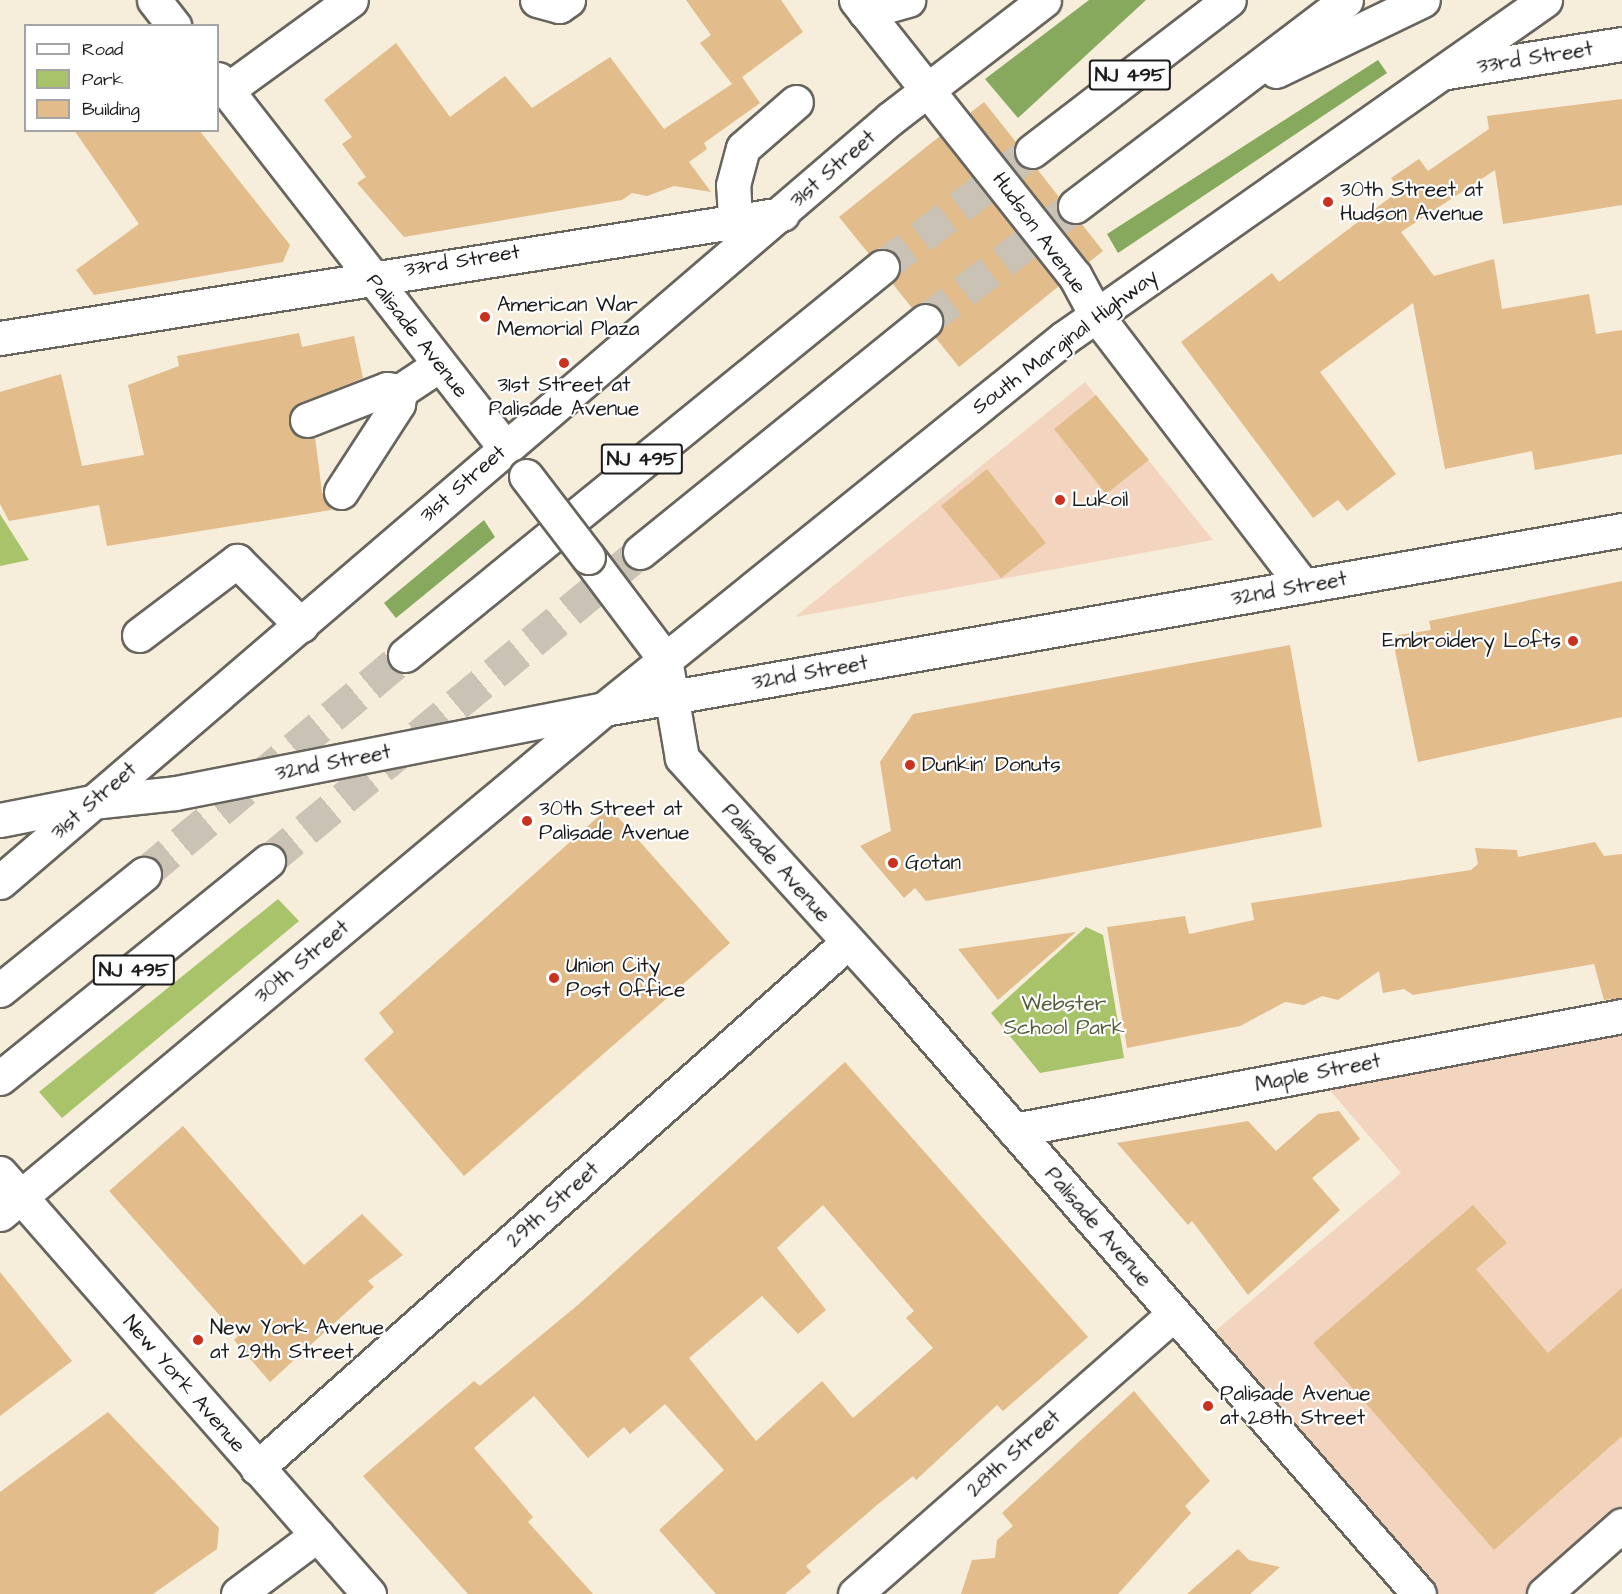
<!DOCTYPE html>
<style>
body{margin:0}
#map{position:relative;width:1622px;height:1594px;overflow:hidden;background:#f6eddb;font-family:"Architects Daughter",sans-serif}
div>[style]{position:absolute}
.built>*{inset:0;background:#f3d4be}
.green>*{inset:0;background:#a8c369}
.forest>*{inset:0;background:#86a95d}
.building>*{inset:0;background:#e2bc8b}
.highway-tunnel>*{height:33px;margin-top:-16.5px;transform-origin:0;background:repeating-linear-gradient(90deg,#cac3b5 0 33px,transparent 0 49px)}
.roads{filter:drop-shadow(2px 0 #68655f) drop-shadow(-2px 0 #68655f) drop-shadow(0 2px #68655f) drop-shadow(0 -2px #68655f)}
.minor>*{height:33px;margin:-16.5px;padding:0 16.5px;transform-origin:16.5px;border-radius:16.5px;background:#fff}
.major>*{height:33px;margin:-16.5px;padding:0 16.5px;transform-origin:16.5px;border-radius:16.5px;background:#fff}
.highway>*{height:33px;margin:-16.5px;padding:0 16.5px;transform-origin:16.5px;border-radius:16.5px;background:#fff}
.bridges{filter:drop-shadow(2px 0 #68655f) drop-shadow(-2px 0 #68655f) drop-shadow(0 2px #68655f) drop-shadow(0 -2px #68655f)}
.major-bridge>*{height:33px;margin:-16.5px;padding:0 16.5px;transform-origin:16.5px;border-radius:16.5px;background:#fff}
.dots>*{width:16px;height:16px;translate:-50% -50%;box-sizing:border-box;border:3px solid #fff;border-radius:50%}
span{translate:-50% -50%;white-space:nowrap;text-align:center;line-height:1.15;-webkit-text-stroke:4.5px #fff;paint-order:stroke}
.shield-label span{padding:2px 4px;background:#fff;border:2px solid;border-radius:4px;-webkit-text-stroke-width:0}
.shield-label{font-size:20px;color:#1c1c1c;font-weight:700}
.street-label{font-size:21px;color:#1c1c1c}
.poi-label{font-size:21px;color:#1c1c1c}
.left{translate:0 -50%;text-align:left}
.right{translate:-100% -50%;text-align:right}
.park-label{font-size:21px;color:#545f3b}
.legend{position:absolute;left:24px;top:24px;width:195px;height:108px;box-sizing:border-box;background:#fff;border:2px solid #a4a4a4;margin:0;padding:8px 10px;list-style:none;font-size:18px;color:#1c1c1c}
.legend li{display:flex;align-items:center;gap:12px;height:30px}
.legend b{width:30px;border:2px solid #a4a4a4}
</style>
<div id="map">
<div class="built">
<i style="clip-path:polygon(1085px 382px,1213px 540px,795px 617px)"></i>
<i style="clip-path:polygon(1622px 1016px,1622px 1525px,1545px 1594px,1419px 1594px,1199px 1345px,1401px 1173px,1315px 1073px)"></i>
</div>
<div class="green">
<i style="clip-path:polygon(0 514px,29px 560px,0 566px)"></i>
<i style="clip-path:polygon(278px 899px,299px 921px,62px 1118px,39px 1092px)"></i>
<i style="clip-path:polygon(1086px 927px,1103px 935px,1124px 1058px,1040px 1073px,991px 1013px)"></i>
</div>
<div class="forest">
<i style="clip-path:polygon(1089px 0,1146px 0,1018px 118px,985px 79px)"></i>
<i style="clip-path:polygon(1378px 60px,1387px 73px,1118px 253px,1107px 234px)"></i>
<i style="clip-path:polygon(484px 520px,495px 537px,396px 618px,384px 603px)"></i>
</div>
<div class="building">
<i style="clip-path:polygon(686px 0,781px 0,803px 32px,742px 77px,760px 103px,704px 143px,707px 149px,689px 162px,711px 192px,674px 186px,647px 196px,632px 193px,622px 200px,404px 237px,357px 183px,366px 177px,342px 144px,352px 137px,324px 100px,396px 43px,450px 117px,505px 76px,532px 108px,610px 57px,664px 129px,732px 84px,700px 43px,711px 35px)"></i>
<i style="clip-path:polygon(1622px 99px,1622px 205px,1503px 224px,1495px 170px,1401px 232px,1434px 276px,1494px 259px,1502px 309px,1589px 294px,1596px 334px,1622px 330px,1622px 454px,1535px 470px,1532px 451px,1445px 469px,1413px 303px,1320px 372px,1396px 474px,1347px 511px,1338px 500px,1313px 518px,1181px 342px,1272px 273px,1279px 282px,1400px 190px,1391px 178px,1419px 159px,1428px 171px,1489px 129px,1487px 116px)"></i>
<i style="clip-path:polygon(984px 102px,1016px 142px,1018px 163px,1037px 169px,1059px 197px,1060px 218px,1081px 223px,1103px 251px,1088px 263px,970px 113px)"></i>
<i style="clip-path:polygon(74px 130px,199px 130px,290px 245px,283px 262px,94px 295px,76px 270px,139px 224px)"></i>
<i style="clip-path:polygon(940px 136px,1059px 286px,959px 367px,935px 337px,943px 327px,940px 310px,923px 302px,912px 308px,892px 283px,900px 273px,897px 256px,880px 248px,869px 254px,839px 217px)"></i>
<i style="clip-path:polygon(299px 333px,302px 347px,354px 336px,363px 378px,300px 403px,289px 417px,296px 435px,315px 437px,322px 492px,331px 510px,107px 546px,99px 505px,9px 521px,0 504px,0 392px,61px 374px,82px 466px,144px 455px,128px 385px,179px 366px,177px 356px)"></i>
<i style="clip-path:polygon(1096px 395px,1149px 460px,1106px 494px,1054px 429px)"></i>
<i style="clip-path:polygon(987px 469px,1046px 543px,1001px 578px,941px 506px)"></i>
<i style="clip-path:polygon(1622px 581px,1622px 717px,1418px 762px,1392px 636px,1431px 630px,1429px 621px)"></i>
<i style="clip-path:polygon(1290px 645px,1322px 827px,926px 901px,915px 888px,904px 898px,860px 846px,891px 831px,880px 762px,913px 714px)"></i>
<i style="clip-path:polygon(609px 807px,730px 943px,464px 1176px,364px 1059px,394px 1032px,379px 1013px)"></i>
<i style="clip-path:polygon(1595px 842px,1604px 856px,1622px 854px,1622px 998px,1604px 1000px,1594px 964px,1413px 995px,1404px 989px,1383px 993px,1379px 971px,1338px 1000px,1322px 996px,1304px 1005px,1285px 1002px,1240px 1026px,1127px 1048px,1107px 927px,1185px 916px,1189px 934px,1254px 920px,1251px 903px,1471px 870px,1478px 864px,1475px 848px,1517px 850px,1518px 857px)"></i>
<i style="clip-path:polygon(1076px 932px,998px 1000px,958px 949px)"></i>
<i style="clip-path:polygon(evenodd,845px 1062px,1088px 1337px,1003px 1411px,997px 1405px,916px 1480px,913px 1476px,877px 1505px,806px 1566px,811px 1572px,785px 1594px,716px 1594px,659px 1530px,724px 1470px,665px 1404px,630px 1434px,624px 1427px,588px 1458px,534px 1396px,474px 1448px,533px 1517px,528px 1522px,593px 1594px,468px 1594px,363px 1476px,474px 1381px,480px 1386px,579px 1304px,845px 1062px,823px 1205px,914px 1311px,906px 1318px,933px 1348px,853px 1418px,822px 1381px,756px 1441px,689px 1358px,762px 1296px,798px 1334px,826px 1310px,777px 1248px,823px 1205px)"></i>
<i style="clip-path:polygon(1339px 1111px,1360px 1139px,1312px 1178px,1340px 1210px,1248px 1295px,1192px 1221px,1188px 1225px,1117px 1143px,1248px 1121px,1276px 1151px,1318px 1114px)"></i>
<i style="clip-path:polygon(183px 1126px,304px 1265px,362px 1214px,403px 1255px,368px 1281px,374px 1287px,270px 1382px,234px 1340px,238px 1336px,109px 1191px)"></i>
<i style="clip-path:polygon(1473px 1205px,1507px 1243px,1476px 1269px,1548px 1353px,1622px 1288px,1622px 1436px,1494px 1550px,1313px 1343px)"></i>
<i style="clip-path:polygon(0 1272px,72px 1361px,0 1416px)"></i>
<i style="clip-path:polygon(1134px 1391px,1210px 1481px,1185px 1506px,1191px 1513px,1118px 1594px,961px 1594px,972px 1560px,995px 1558px,997px 1540px,1013px 1526px,1002px 1513px)"></i>
<i style="clip-path:polygon(108px 1412px,219px 1528px,217px 1549px,153px 1594px,0 1594px,0 1492px)"></i>
<i style="clip-path:polygon(1238px 1549px,1249px 1560px,1280px 1567px,1250px 1594px,1187px 1594px)"></i>
</div>
<div class="highway-tunnel">
<i style="left:882px;top:267px;width:190px;rotate:-37.7deg"></i>
<i style="left:925px;top:321px;width:189px;rotate:-37.5deg"></i>
<i style="left:268px;top:861px;width:484px;rotate:-39.7deg"></i>
<i style="left:144px;top:874px;width:341px;rotate:-40deg"></i>
</div>
<div class="roads">
<div class="minor">
<i style="left:154px;top:0;width:33px;rotate:52deg"></i>
<i style="left:537px;top:0;width:23px;rotate:15deg"></i>
<i style="left:559px;top:6px;width:11px;rotate:-34deg"></i>
<i style="left:856px;top:0;width:352px;rotate:51.6deg"></i>
<i style="left:1075px;top:276px;width:44px;rotate:61.7deg"></i>
<i style="left:1096px;top:315px;width:341px;rotate:52.6deg"></i>
<i style="left:865px;top:12px;width:45px;rotate:-15.6deg"></i>
<i style="left:1447px;top:72px;width:177px;rotate:-9.1deg"></i>
<i style="left:218px;top:79px;width:467px;rotate:52.1deg"></i>
<i style="left:227px;top:90px;width:153px;rotate:-36deg"></i>
<i style="left:735px;top:219px;width:34px;rotate:-93deg"></i>
<i style="left:733px;top:185px;width:38px;rotate:-75deg"></i>
<i style="left:743px;top:148px;width:70px;rotate:-41deg"></i>
<i style="left:0;top:338px;width:792px;rotate:-9.01deg"></i>
<i style="left:307px;top:420px;width:86px;rotate:-21.2deg"></i>
<i style="left:387px;top:389px;width:13px;rotate:9deg"></i>
<i style="left:400px;top:391px;width:47px;rotate:-33.7deg"></i>
<i style="left:341px;top:492px;width:105px;rotate:-57.1deg"></i>
<i style="left:398px;top:404px;width:13px;rotate:-81deg"></i>
<i style="left:139px;top:635px;width:123px;rotate:-37.1deg"></i>
<i style="left:237px;top:561px;width:91px;rotate:45deg"></i>
<i style="left:1014px;top:1130px;width:619px;rotate:-10.62deg"></i>
<i style="left:0;top:1173px;width:560px;rotate:48.77deg"></i>
<i style="left:257px;top:1468px;width:791px;rotate:-41.67deg"></i>
<i style="left:238px;top:1594px;width:99px;rotate:-36.8deg"></i>
<i style="left:855px;top:1594px;width:423px;rotate:-41.3deg"></i>
<i style="left:1544px;top:1594px;width:104px;rotate:-41.5deg"></i>
</div>
<div class="major">
<i style="left:588px;top:557px;width:128px;rotate:53deg"></i>
<i style="left:665px;top:659px;width:100px;rotate:80.3deg"></i>
<i style="left:682px;top:758px;width:314px;rotate:47.8deg"></i>
<i style="left:893px;top:991px;width:800px;rotate:48.9deg"></i>
<i style="left:0;top:820px;width:94px;rotate:-11.1deg"></i>
<i style="left:92px;top:802px;width:84px;rotate:-6.1deg"></i>
<i style="left:176px;top:793px;width:436px;rotate:-11.1deg"></i>
<i style="left:604px;top:709px;width:1034px;rotate:-9.97deg"></i>
<i style="left:0;top:882px;width:1174px;rotate:-40.61deg"></i>
<i style="left:891px;top:118px;width:193px;rotate:-37.6deg"></i>
<i style="left:0;top:1214px;width:787px;rotate:-39.9deg"></i>
<i style="left:604px;top:709px;width:591px;rotate:-38.89deg"></i>
<i style="left:1064px;top:338px;width:588px;rotate:-35.1deg"></i>
</div>
<div class="highway">
<i style="left:1276px;top:71px;width:163px;rotate:-25.8deg"></i>
<i style="left:1032px;top:151px;width:248px;rotate:-37.5deg"></i>
<i style="left:1075px;top:206px;width:340px;rotate:-37.2deg"></i>
<i style="left:640px;top:552px;width:367px;rotate:-39deg"></i>
<i style="left:405px;top:655px;width:615px;rotate:-39.13deg"></i>
<i style="left:0;top:990px;width:185px;rotate:-38.9deg"></i>
<i style="left:0;top:1078px;width:345px;rotate:-39deg"></i>
</div>
</div>
<div class="bridges">
<div class="major-bridge">
<i style="left:526px;top:476px;width:102px;rotate:52.6deg"></i>
</div>
</div>
<div class="dots">
<i style="left:1328px;top:202px;background:#c8321e"></i>
<i style="left:485px;top:317px;background:#c8321e"></i>
<i style="left:564px;top:363px;background:#c8321e"></i>
<i style="left:1060px;top:500px;background:#c8321e"></i>
<i style="left:1573px;top:641px;background:#c8321e"></i>
<i style="left:910px;top:765px;background:#c8321e"></i>
<i style="left:527px;top:821px;background:#c8321e"></i>
<i style="left:893px;top:863px;background:#c8321e"></i>
<i style="left:554px;top:978px;background:#c8321e"></i>
<i style="left:198px;top:1340px;background:#c8321e"></i>
<i style="left:1208px;top:1406px;background:#c8321e"></i>
</div>
<div class="shield-label">
<span style="left:1130px;top:75px">NJ 495</span>
<span style="left:642px;top:459px">NJ 495</span>
<span style="left:134px;top:970px">NJ 495</span>
</div>
<div class="street-label">
<span style="left:1535px;top:58px;rotate:-9deg">33rd Street</span>
<span style="left:833px;top:169px;rotate:-41deg">31st Street</span>
<span style="left:1039px;top:233px;rotate:54deg">Hudson Avenue</span>
<span style="left:462px;top:261px;rotate:-9deg">33rd Street</span>
<span style="left:417px;top:336px;rotate:52deg">Palisade Avenue</span>
<span style="left:1065px;top:342px;rotate:-37deg">South Marginal Highway</span>
<span style="left:463px;top:484px;rotate:-41deg">31st Street</span>
<span style="left:1289px;top:589px;rotate:-10deg">32nd Street</span>
<span style="left:810px;top:673px;rotate:-10deg">32nd Street</span>
<span style="left:333px;top:763px;rotate:-11deg">32nd Street</span>
<span style="left:94px;top:801px;rotate:-41deg">31st Street</span>
<span style="left:776px;top:863px;rotate:48deg">Palisade Avenue</span>
<span style="left:302px;top:962px;rotate:-40deg">30th Street</span>
<span style="left:1318px;top:1073px;rotate:-11deg">Maple Street</span>
<span style="left:553px;top:1205px;rotate:-42deg">29th Street</span>
<span style="left:1098px;top:1227px;rotate:49deg">Palisade Avenue</span>
<span style="left:184px;top:1384px;rotate:49deg">New York Avenue</span>
<span style="left:1014px;top:1454px;rotate:-42deg">28th Street</span>
</div>
<div class="poi-label">
<span class="left" style="left:1340px;top:202px">30th Street at<br>Hudson Avenue</span>
<span class="left" style="left:497px;top:317px">American War<br>Memorial Plaza</span>
<span style="left:564px;top:397px">31st Street at<br>Palisade Avenue</span>
<span class="left" style="left:1072px;top:500px">Lukoil</span>
<span class="right" style="left:1561px;top:641px">Embroidery Lofts</span>
<span class="left" style="left:922px;top:765px">Dunkin' Donuts</span>
<span class="left" style="left:539px;top:821px">30th Street at<br>Palisade Avenue</span>
<span class="left" style="left:905px;top:863px">Gotan</span>
<span class="left" style="left:566px;top:978px">Union City<br>Post Office</span>
<span class="left" style="left:210px;top:1340px">New York Avenue<br>at 29th Street</span>
<span class="left" style="left:1220px;top:1406px">Palisade Avenue<br>at 28th Street</span>
</div>
<div class="park-label">
<span style="left:1064px;top:1016px">Webster<br>School Park</span>
</div>
<ul class="legend">
<li><b style="height:8px;background:#fff"></b>Road</li>
<li><b style="height:16px;background:#a8c369"></b>Park</li>
<li><b style="height:16px;background:#e2bc8b"></b>Building</li>
</ul>
</div>
